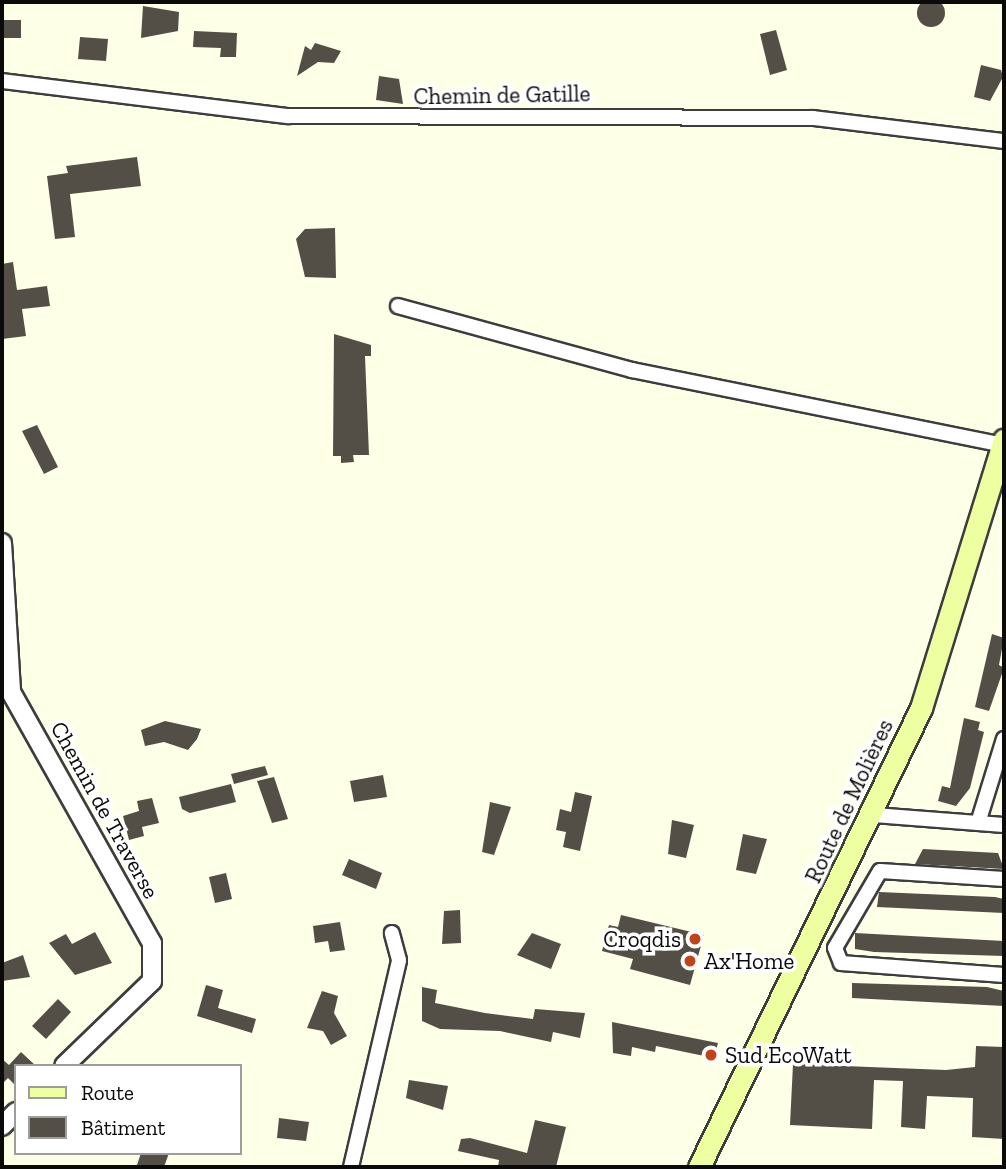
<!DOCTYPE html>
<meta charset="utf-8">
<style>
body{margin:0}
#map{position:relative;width:1006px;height:1169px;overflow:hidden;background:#fdffe7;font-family:"Zilla Slab",serif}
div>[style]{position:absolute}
.building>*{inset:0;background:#534f46}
.round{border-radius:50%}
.roads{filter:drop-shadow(2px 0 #3d3d3d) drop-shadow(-2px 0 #3d3d3d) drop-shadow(0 2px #3d3d3d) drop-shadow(0 -2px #3d3d3d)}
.minor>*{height:14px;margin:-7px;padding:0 7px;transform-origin:7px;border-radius:7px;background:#fff}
.tertiary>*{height:18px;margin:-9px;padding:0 9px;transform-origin:9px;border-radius:9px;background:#fff}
.secondary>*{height:21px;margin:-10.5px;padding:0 10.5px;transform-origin:10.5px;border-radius:10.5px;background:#eeffa2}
.dots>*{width:19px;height:19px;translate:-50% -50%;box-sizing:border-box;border:4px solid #fff;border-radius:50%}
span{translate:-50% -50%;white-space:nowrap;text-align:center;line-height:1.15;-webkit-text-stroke:7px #fff;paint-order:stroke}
.street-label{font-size:23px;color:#0a0a0a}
.poi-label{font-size:23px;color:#0a0a0a}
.right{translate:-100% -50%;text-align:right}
.left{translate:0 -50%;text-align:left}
.frame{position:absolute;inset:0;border:4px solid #0a0a0a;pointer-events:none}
.legend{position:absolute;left:14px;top:1064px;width:228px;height:91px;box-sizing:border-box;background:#fff;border:2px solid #9d9d9d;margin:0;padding:9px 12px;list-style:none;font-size:21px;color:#0a0a0a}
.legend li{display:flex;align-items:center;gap:14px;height:35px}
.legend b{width:35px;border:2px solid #9d9d9d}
</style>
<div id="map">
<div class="building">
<i class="round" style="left:917px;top:-1px;width:28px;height:28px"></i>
<i style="clip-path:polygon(143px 6px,179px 12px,178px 31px,141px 38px)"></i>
<i style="clip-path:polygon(2px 20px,21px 20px,21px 38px,2px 38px)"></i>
<i style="clip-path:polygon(776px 30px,787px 70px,770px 75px,760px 34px)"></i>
<i style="clip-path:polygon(194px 31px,237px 33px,236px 57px,220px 57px,221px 48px,193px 47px)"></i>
<i style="clip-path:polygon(80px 37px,108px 39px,106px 61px,78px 59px)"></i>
<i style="clip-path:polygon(315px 43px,341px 51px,334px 63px,318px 62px,297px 76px,305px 46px,311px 50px)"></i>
<i style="clip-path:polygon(981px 65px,1001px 70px,1003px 77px,990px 101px,974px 97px)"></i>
<i style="clip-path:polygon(379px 76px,399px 79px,403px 104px,376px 100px)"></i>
<i style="clip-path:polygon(137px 157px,141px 186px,70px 194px,75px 237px,55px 239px,47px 176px,68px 173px,66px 166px)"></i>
<i style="clip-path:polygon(335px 228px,336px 278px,305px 277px,296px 239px,305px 229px)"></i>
<i style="clip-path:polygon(13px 262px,17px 290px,47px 286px,50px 306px,22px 309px,26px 336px,2px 339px,2px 264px)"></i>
<i style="clip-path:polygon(334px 334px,371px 345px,371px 356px,365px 356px,369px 455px,353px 455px,354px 462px,341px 463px,341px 456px,333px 456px)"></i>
<i style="clip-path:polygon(37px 425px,58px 467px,44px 474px,22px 431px)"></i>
<i style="clip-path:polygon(992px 634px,1004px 638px,999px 665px,1004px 668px,989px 711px,975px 707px)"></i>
<i style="clip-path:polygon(964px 718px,980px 722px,978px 730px,984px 732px,970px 788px,956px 806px,938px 801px,942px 786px,950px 788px)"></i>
<i style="clip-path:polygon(165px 721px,201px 729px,197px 739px,188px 750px,164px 742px,145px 746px,141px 730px)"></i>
<i style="clip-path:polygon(265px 766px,268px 775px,234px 784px,231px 774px)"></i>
<i style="clip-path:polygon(383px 775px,387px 797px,354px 802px,350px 781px)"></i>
<i style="clip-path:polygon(274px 777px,288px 819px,272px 823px,257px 781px)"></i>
<i style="clip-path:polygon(231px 784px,236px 802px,190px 813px,182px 809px,179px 797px)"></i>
<i style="clip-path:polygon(575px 792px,592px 796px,580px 851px,563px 847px,566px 832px,556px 830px,560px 809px,571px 812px)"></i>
<i style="clip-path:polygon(152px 798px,159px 823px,142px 827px,144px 836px,129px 840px,123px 816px,139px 811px,137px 801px)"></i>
<i style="clip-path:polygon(490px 802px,511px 807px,494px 855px,482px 852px)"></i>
<i style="clip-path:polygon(672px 820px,694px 825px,686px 858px,668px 854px)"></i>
<i style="clip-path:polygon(743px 834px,767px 839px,756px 874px,736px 870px)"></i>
<i style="clip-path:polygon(923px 849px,998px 853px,1004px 869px,915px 864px)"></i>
<i style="clip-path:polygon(349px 859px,382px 873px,376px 889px,342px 875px)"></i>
<i style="clip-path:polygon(226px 873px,232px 899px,215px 903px,209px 877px)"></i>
<i style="clip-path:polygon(879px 892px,995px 897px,1004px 899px,1004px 913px,877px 907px)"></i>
<i style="clip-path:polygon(460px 910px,461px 943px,442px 944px,444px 911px)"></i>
<i style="clip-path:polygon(621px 915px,704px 935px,690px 985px,630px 969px,633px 959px,602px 951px,609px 925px,618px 927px)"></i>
<i style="clip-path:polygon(340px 922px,345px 950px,330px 952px,328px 941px,315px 943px,313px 926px)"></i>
<i style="clip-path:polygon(95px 932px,112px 963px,75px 975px,49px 943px,66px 934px,72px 944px)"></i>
<i style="clip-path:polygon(532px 933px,561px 944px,551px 969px,517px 955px)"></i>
<i style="clip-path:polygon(855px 933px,1004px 941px,1004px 956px,874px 952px,855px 949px)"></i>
<i style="clip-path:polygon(23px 955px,30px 977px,2px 981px,2px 963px)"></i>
<i style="clip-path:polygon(852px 983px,987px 987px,1004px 991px,1004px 1006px,852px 998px)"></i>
<i style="clip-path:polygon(206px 985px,223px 990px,218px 1008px,256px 1019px,252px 1033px,197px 1016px)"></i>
<i style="clip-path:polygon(422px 987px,437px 990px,435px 1003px,485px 1013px,533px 1019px,535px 1009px,585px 1013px,580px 1038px,553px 1032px,551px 1042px,500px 1031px,440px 1029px,422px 1021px)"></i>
<i style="clip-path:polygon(322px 991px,338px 996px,334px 1013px,347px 1036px,331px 1045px,323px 1031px,307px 1028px)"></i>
<i style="clip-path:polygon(58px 999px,71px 1012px,46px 1039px,32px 1026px)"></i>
<i style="clip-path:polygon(612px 1022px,718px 1043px,714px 1058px,656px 1046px,655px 1052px,632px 1047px,631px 1056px,613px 1053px)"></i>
<i style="clip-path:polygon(976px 1046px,1004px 1047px,1004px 1139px,972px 1137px,973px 1098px,927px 1096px,925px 1129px,901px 1127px,903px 1081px,874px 1080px,872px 1129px,790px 1125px,793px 1064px,946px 1070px,975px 1067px)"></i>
<i style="clip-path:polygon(21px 1052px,36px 1066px,16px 1066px,16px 1086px,8px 1078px,2px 1084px,2px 1059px,9px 1065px)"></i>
<i style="clip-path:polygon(409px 1080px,448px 1086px,443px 1110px,406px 1098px)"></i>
<i style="clip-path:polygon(279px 1118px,309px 1122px,306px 1141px,277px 1138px)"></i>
<i style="clip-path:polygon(535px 1120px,566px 1127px,556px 1167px,498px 1167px,499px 1160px,458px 1151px,461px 1139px,470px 1138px,527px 1153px)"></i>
<i style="clip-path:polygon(141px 1153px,169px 1153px,164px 1167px,137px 1165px)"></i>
</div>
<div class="roads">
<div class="minor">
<i style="left:2px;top:81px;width:288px;rotate:7deg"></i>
<i style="left:288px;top:116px;width:525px;rotate:0.22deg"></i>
<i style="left:813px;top:118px;width:192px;rotate:6.9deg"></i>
<i style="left:398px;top:306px;width:243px;rotate:15.3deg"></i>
<i style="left:632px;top:370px;width:379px;rotate:11.4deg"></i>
<i style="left:874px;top:815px;width:130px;rotate:4.4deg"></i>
<i style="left:978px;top:823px;width:88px;rotate:-72.8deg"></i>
<i style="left:1004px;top:879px;width:124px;rotate:-176.3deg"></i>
<i style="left:880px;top:871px;width:89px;rotate:120.3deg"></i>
<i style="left:835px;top:948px;width:16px;rotate:68deg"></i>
<i style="left:841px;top:963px;width:163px;rotate:4.2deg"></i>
<i style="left:351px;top:1167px;width:212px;rotate:-76.9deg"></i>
<i style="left:399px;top:960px;width:28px;rotate:-105deg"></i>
</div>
<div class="tertiary">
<i style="left:2px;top:543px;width:149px;rotate:86.5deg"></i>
<i style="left:11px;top:692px;width:288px;rotate:60.7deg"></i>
<i style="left:152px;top:943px;width:38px;rotate:90deg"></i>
<i style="left:152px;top:981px;width:122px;rotate:136deg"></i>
<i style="left:2px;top:1126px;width:20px;rotate:-45deg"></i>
</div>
<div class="secondary">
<i style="left:699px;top:1167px;width:510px;rotate:-64.19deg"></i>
<i style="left:921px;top:708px;width:281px;rotate:-72.8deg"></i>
</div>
</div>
<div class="dots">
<i style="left:695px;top:939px;background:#c34319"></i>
<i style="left:690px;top:961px;background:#c34319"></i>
<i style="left:711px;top:1055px;background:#c34319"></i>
</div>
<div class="street-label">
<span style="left:502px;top:95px;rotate:-1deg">Chemin de Gatille</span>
<span style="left:849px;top:801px;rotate:-65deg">Route de Molières</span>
<span style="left:105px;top:810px;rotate:61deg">Chemin de Traverse</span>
</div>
<div class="poi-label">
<span class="right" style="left:681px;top:939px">Croqdis</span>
<span class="left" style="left:704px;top:961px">Ax'Home</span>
<span class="left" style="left:725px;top:1055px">Sud EcoWatt</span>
</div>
<div class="frame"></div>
<ul class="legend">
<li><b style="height:9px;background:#eeffa2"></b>Route</li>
<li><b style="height:19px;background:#534f46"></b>Bâtiment</li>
</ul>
</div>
